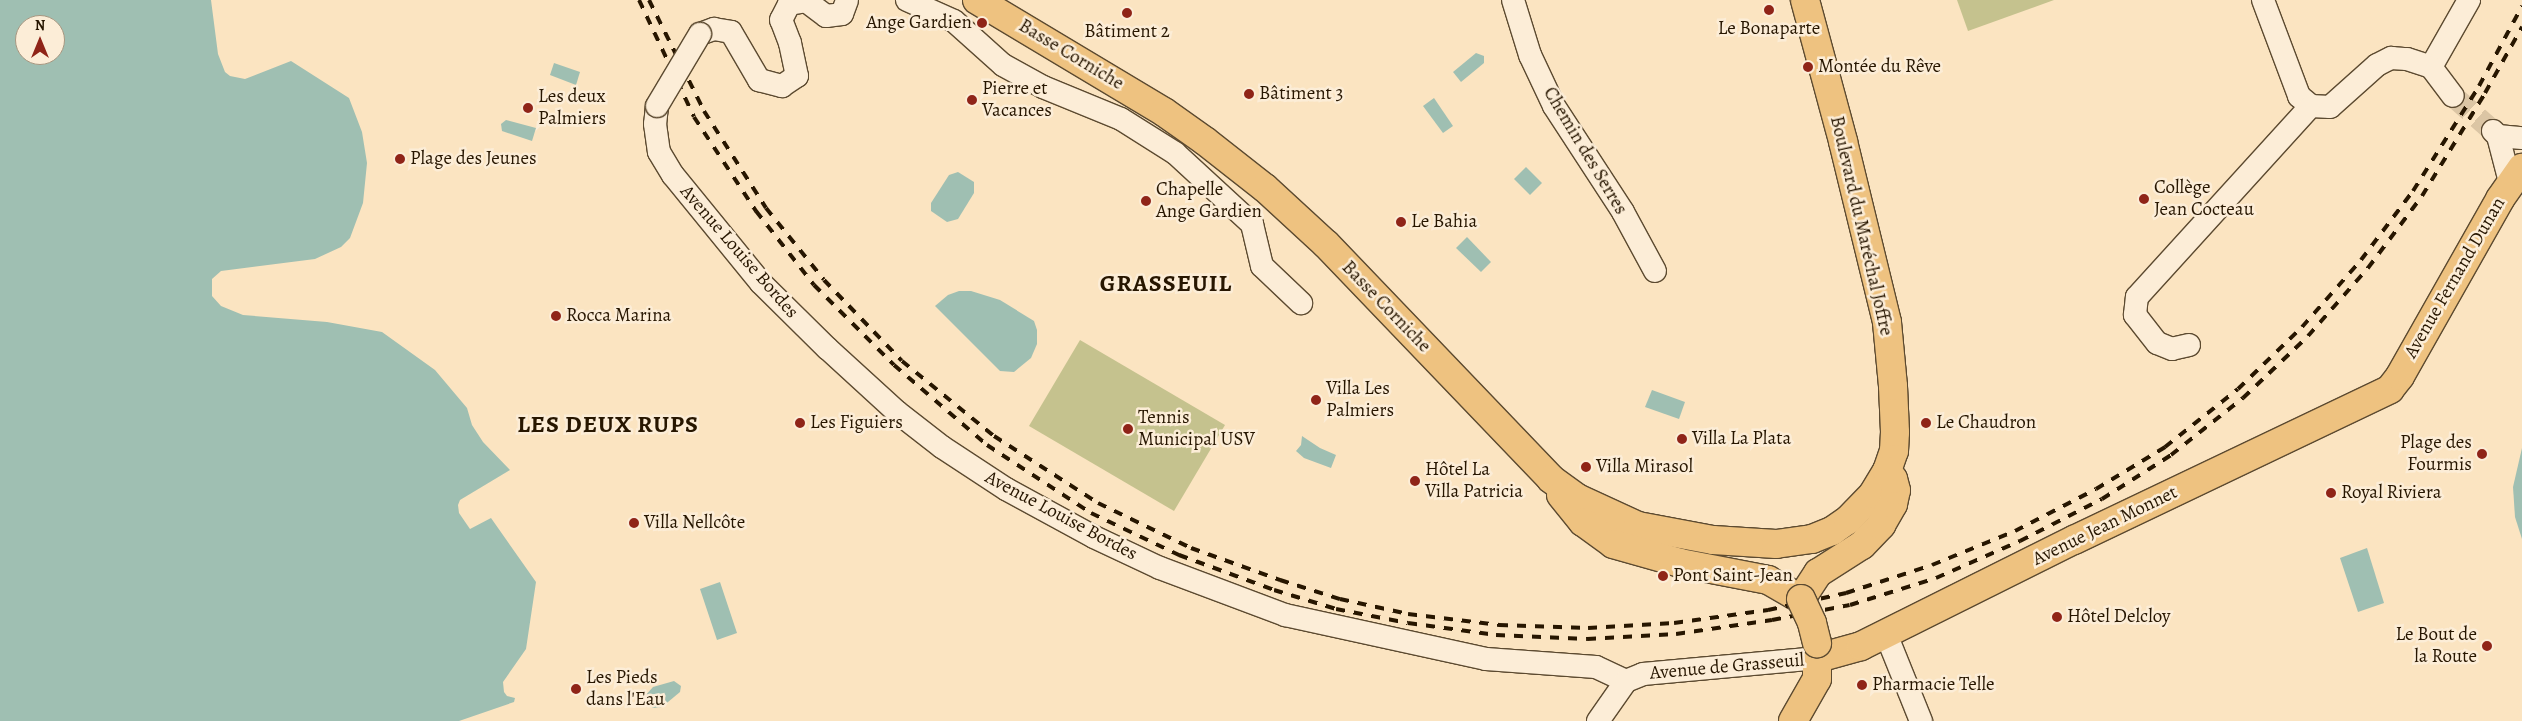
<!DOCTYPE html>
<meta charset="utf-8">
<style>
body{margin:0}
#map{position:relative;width:2522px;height:721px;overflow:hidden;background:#fbe4c1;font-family:Alegreya,serif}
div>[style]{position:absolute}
.green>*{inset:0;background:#c5c28e}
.water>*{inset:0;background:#9fbfb2}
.minor-tunnel>*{height:22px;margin-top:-11px;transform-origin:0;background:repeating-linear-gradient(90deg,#dbc5a4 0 22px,transparent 0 33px)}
.roads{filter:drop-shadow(1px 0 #5c4a30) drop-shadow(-1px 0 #5c4a30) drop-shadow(0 1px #5c4a30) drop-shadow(0 -1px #5c4a30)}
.minor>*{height:22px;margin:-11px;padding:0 11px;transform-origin:11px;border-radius:11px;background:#fcedd7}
.major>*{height:28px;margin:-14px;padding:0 14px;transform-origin:14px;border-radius:14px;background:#eec280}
.rail>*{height:4px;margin-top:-2px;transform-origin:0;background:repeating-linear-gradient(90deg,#271600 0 9px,transparent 0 18px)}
.bridges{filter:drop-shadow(1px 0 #5c4a30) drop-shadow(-1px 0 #5c4a30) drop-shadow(0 1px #5c4a30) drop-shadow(0 -1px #5c4a30)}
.minor-bridge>*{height:22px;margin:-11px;padding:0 11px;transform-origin:11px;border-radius:11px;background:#fcedd7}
.major-bridge>*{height:28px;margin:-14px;padding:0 14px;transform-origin:14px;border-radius:14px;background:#eec280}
.dots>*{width:14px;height:14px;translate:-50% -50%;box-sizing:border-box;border:2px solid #fcedd7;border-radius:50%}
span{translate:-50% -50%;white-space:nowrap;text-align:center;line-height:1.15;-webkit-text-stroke:5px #fcedd7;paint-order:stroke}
.poi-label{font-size:19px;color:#271600}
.right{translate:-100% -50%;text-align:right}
.left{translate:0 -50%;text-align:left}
.street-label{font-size:19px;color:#271600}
.district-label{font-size:24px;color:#271600;font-weight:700;letter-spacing:1px}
.north{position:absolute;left:15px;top:15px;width:50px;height:50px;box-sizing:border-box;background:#fcedd7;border:1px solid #a79781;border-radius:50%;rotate:0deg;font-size:14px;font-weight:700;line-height:20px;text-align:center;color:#271600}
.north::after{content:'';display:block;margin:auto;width:18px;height:22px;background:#8f2418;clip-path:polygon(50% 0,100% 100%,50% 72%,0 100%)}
</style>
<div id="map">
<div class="green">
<i style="clip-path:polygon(1957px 0,2054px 0,1968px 31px)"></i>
<i style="clip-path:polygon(1080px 340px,1225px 425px,1174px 511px,1029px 426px)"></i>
</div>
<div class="water">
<i style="clip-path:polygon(evenodd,0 0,211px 0,218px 54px,225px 72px,230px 76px,245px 79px,291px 61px,349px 98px,362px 132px,367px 163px,363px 203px,350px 238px,341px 247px,315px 259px,221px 271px,212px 279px,212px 296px,221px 306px,243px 315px,327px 322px,382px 332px,435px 370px,467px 408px,472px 425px,483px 442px,510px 470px,460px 500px,458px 505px,459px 513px,470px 529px,491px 518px,536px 582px,526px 649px,503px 682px,504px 692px,507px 696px,515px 698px,514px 702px,459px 721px,0 721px,0 0,25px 25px,55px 25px,55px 55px,25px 55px,25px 25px)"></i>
<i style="clip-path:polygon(1476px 53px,1484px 56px,1484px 63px,1461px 82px,1453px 72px)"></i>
<i style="clip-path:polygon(554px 63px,580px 72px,576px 85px,550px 75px)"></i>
<i style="clip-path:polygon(1434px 98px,1453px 126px,1443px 133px,1423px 106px)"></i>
<i style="clip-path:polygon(506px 120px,536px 128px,532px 141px,502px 131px,501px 124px)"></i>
<i style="clip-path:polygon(1526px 167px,1542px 183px,1530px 195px,1514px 179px)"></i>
<i style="clip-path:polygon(958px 172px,974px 182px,974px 193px,958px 219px,947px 222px,931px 211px,931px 203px,949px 175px)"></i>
<i style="clip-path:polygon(1467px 237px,1491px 262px,1481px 272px,1456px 248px)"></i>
<i style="clip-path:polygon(959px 291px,971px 291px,1000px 300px,1034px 321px,1037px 330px,1037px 344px,1031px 358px,1014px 372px,1000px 371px,935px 306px,948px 295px)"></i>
<i style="clip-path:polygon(1652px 390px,1685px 402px,1679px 419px,1645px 407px)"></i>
<i style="clip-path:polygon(1302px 436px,1320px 448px,1336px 455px,1331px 468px,1304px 458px,1296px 451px,1301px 445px)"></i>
<i style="clip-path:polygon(2522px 448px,2522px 539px,2515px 517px,2513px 487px)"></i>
<i style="clip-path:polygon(2367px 548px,2384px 603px,2358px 612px,2340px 558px)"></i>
<i style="clip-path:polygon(720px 582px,737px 633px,717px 640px,700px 589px)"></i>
<i style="clip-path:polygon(674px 681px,681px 686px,680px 692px,662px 707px,653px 708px,644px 701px,645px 696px,653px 687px)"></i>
</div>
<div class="minor-tunnel">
<i style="left:2453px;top:96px;width:53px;rotate:41.2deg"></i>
</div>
<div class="roads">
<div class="minor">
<i style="left:907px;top:0;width:51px;rotate:24.1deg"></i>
<i style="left:954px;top:21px;width:66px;rotate:41.9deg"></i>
<i style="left:1003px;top:65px;width:46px;rotate:28.8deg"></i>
<i style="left:1043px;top:87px;width:84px;rotate:22.3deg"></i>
<i style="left:1121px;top:119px;width:64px;rotate:32.2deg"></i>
<i style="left:1175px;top:153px;width:105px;rotate:42.7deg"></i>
<i style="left:1252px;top:224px;width:43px;rotate:76.6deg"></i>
<i style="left:1262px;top:266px;width:54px;rotate:43.5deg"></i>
<i style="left:1513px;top:0;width:58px;rotate:72.8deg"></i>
<i style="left:1530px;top:55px;width:56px;rotate:64.8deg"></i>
<i style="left:1554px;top:106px;width:126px;rotate:56.9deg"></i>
<i style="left:1623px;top:212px;width:67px;rotate:61.5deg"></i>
<i style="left:2263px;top:0;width:103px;rotate:69.4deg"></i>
<i style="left:2299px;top:96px;width:16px;rotate:40deg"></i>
<i style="left:700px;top:34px;width:15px;rotate:-20deg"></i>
<i style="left:714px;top:29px;width:17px;rotate:10deg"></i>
<i style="left:731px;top:32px;width:56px;rotate:59.7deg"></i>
<i style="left:759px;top:80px;width:24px;rotate:15deg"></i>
<i style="left:782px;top:86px;width:18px;rotate:-34deg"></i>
<i style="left:797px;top:76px;width:34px;rotate:-102deg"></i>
<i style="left:790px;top:43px;width:25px;rotate:-111deg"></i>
<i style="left:781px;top:20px;width:18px;rotate:-63deg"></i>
<i style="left:789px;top:4px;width:17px;rotate:-10deg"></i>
<i style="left:806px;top:1px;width:25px;rotate:37deg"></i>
<i style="left:826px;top:16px;width:16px;rotate:-7deg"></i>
<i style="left:842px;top:14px;width:15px;rotate:-70deg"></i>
<i style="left:2431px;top:67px;width:77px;rotate:-60.4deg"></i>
<i style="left:657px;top:106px;width:18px;rotate:96deg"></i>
<i style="left:655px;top:124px;width:28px;rotate:82deg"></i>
<i style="left:659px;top:152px;width:27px;rotate:59deg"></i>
<i style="left:673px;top:175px;width:139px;rotate:50.8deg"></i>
<i style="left:761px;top:283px;width:93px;rotate:44.6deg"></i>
<i style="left:827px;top:348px;width:95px;rotate:42.4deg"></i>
<i style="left:897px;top:412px;width:57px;rotate:37.9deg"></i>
<i style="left:942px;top:447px;width:77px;rotate:33.3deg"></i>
<i style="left:1006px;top:489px;width:100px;rotate:28.6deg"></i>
<i style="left:1094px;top:537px;width:73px;rotate:25.2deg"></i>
<i style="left:1160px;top:568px;width:134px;rotate:20.6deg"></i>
<i style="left:1285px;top:615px;width:206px;rotate:12.3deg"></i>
<i style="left:1486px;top:659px;width:110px;rotate:4.2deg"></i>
<i style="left:1596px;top:667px;width:33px;rotate:25deg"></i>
<i style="left:2493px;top:131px;width:7px;rotate:45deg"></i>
<i style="left:2498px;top:136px;width:24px;rotate:5deg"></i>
<i style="left:2498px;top:136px;width:48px;rotate:75.4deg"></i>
<i style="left:2189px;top:345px;width:17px;rotate:167deg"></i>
<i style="left:2172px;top:349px;width:16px;rotate:-158deg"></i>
<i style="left:2157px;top:343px;width:36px;rotate:-128deg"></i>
<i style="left:2135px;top:315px;width:18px;rotate:-84deg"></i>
<i style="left:2137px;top:297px;width:258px;rotate:-47.7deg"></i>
<i style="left:2311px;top:106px;width:19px;rotate:3deg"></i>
<i style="left:2330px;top:107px;width:63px;rotate:-41.8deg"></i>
<i style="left:2377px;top:65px;width:16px;rotate:-27deg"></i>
<i style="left:2391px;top:58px;width:16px;rotate:4deg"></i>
<i style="left:2407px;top:59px;width:25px;rotate:18deg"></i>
<i style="left:2431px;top:67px;width:36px;rotate:53deg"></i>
<i style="left:1886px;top:634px;width:94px;rotate:68.1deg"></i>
<i style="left:1598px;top:721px;width:49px;rotate:-55deg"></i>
<i style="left:1626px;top:681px;width:18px;rotate:-22deg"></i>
<i style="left:1643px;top:674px;width:176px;rotate:-5.2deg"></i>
</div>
<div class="major">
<i style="left:977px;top:0;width:218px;rotate:30.9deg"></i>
<i style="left:1164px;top:112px;width:50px;rotate:35.3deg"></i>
<i style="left:1205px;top:141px;width:76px;rotate:38.1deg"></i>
<i style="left:1265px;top:188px;width:83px;rotate:42.6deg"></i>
<i style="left:1326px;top:244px;width:325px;rotate:46.2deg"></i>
<i style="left:1551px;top:479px;width:32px;rotate:36deg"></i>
<i style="left:1577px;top:498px;width:67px;rotate:24.7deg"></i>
<i style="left:1638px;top:526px;width:76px;rotate:10.6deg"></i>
<i style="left:1713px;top:540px;width:63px;rotate:3.6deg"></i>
<i style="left:1776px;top:544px;width:36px;rotate:-8deg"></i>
<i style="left:1812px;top:539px;width:22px;rotate:-22deg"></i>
<i style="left:1832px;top:531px;width:19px;rotate:-35deg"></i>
<i style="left:1848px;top:520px;width:36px;rotate:-46deg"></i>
<i style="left:1873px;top:494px;width:27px;rotate:-59deg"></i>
<i style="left:1887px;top:471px;width:21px;rotate:-71deg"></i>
<i style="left:1894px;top:451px;width:19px;rotate:-87deg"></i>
<i style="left:1895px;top:432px;width:46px;rotate:-92.5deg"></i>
<i style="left:1893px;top:386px;width:64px;rotate:-95.4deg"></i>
<i style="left:1887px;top:322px;width:186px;rotate:-103.7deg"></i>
<i style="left:1843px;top:141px;width:146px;rotate:-105.1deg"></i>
<i style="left:1561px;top:495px;width:35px;rotate:51deg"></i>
<i style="left:1583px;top:522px;width:37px;rotate:36deg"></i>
<i style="left:1613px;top:544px;width:70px;rotate:15.8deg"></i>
<i style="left:1680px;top:563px;width:90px;rotate:10.9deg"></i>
<i style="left:1768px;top:580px;width:38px;rotate:30deg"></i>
<i style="left:1801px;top:599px;width:31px;rotate:-57deg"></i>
<i style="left:1818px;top:573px;width:52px;rotate:-32.5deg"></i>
<i style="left:1862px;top:545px;width:28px;rotate:-46deg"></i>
<i style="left:1881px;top:525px;width:24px;rotate:-60deg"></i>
<i style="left:1893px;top:504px;width:14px;rotate:-78deg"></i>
<i style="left:1896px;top:490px;width:11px;rotate:-105deg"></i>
<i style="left:1893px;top:479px;width:10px;rotate:-127deg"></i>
<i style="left:1818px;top:658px;width:45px;rotate:-15.6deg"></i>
<i style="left:1861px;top:646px;width:238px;rotate:-26.5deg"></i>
<i style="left:2074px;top:540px;width:350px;rotate:-25.5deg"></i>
<i style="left:2390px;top:389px;width:16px;rotate:-52deg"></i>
<i style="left:2400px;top:376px;width:203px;rotate:-60.5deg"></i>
<i style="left:2500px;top:199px;width:38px;rotate:-55deg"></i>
<i style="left:1793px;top:721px;width:48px;rotate:-60.3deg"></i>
<i style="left:1817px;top:679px;width:36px;rotate:-90deg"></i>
</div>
</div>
<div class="rail">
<i style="left:639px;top:0;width:129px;rotate:64.8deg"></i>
<i style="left:694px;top:117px;width:113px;rotate:56.6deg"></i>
<i style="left:756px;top:211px;width:94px;rotate:51.9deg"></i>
<i style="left:814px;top:285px;width:113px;rotate:45deg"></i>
<i style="left:894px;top:365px;width:123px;rotate:40.7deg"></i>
<i style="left:987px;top:445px;width:124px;rotate:33.2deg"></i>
<i style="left:1091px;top:513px;width:98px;rotate:25.5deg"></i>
<i style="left:1179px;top:555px;width:101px;rotate:20.2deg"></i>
<i style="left:1274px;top:590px;width:65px;rotate:17deg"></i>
<i style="left:1336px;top:609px;width:73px;rotate:11deg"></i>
<i style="left:1408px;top:623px;width:89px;rotate:7.8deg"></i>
<i style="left:1496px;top:635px;width:91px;rotate:2.5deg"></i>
<i style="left:1587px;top:639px;width:89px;rotate:-3.2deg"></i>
<i style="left:1676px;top:634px;width:97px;rotate:-8.3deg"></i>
<i style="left:1772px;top:620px;width:79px;rotate:-10.9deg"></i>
<i style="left:1850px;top:605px;width:90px;rotate:-17.4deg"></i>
<i style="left:1936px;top:578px;width:92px;rotate:-23.8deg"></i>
<i style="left:2020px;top:541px;width:92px;rotate:-27.1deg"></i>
<i style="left:2102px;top:499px;width:82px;rotate:-32.5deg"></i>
<i style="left:2171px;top:455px;width:92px;rotate:-38.4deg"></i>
<i style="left:2243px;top:398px;width:90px;rotate:-43.6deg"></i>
<i style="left:2308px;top:336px;width:91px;rotate:-48.6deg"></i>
<i style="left:2368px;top:268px;width:90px;rotate:-53.1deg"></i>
<i style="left:2422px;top:196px;width:121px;rotate:-58.5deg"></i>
<i style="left:2485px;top:93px;width:76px;rotate:-60.7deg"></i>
<i style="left:649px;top:0;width:124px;rotate:63.6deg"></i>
<i style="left:704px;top:111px;width:115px;rotate:57.4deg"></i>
<i style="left:766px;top:208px;width:92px;rotate:51.1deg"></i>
<i style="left:824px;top:280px;width:112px;rotate:46.1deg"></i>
<i style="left:902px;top:361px;width:119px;rotate:39.2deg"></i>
<i style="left:994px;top:436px;width:124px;rotate:32.8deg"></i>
<i style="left:1098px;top:503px;width:103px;rotate:25.8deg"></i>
<i style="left:1191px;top:548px;width:95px;rotate:19.8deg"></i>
<i style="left:1280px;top:580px;width:63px;rotate:17.6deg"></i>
<i style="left:1340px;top:599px;width:70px;rotate:12.4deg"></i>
<i style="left:1408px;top:614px;width:92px;rotate:6.9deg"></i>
<i style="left:1499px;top:625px;width:89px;rotate:1.9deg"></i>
<i style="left:1588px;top:628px;width:86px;rotate:-3.3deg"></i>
<i style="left:1674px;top:623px;width:95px;rotate:-7.9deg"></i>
<i style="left:1768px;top:610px;width:80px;rotate:-12.3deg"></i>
<i style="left:1846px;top:593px;width:90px;rotate:-18deg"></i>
<i style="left:1932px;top:565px;width:90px;rotate:-22.3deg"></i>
<i style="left:2015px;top:531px;width:91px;rotate:-27.4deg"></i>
<i style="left:2096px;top:489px;width:81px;rotate:-31.3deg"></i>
<i style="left:2165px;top:447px;width:93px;rotate:-38.5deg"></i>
<i style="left:2238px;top:389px;width:89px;rotate:-44.1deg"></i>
<i style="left:2302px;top:327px;width:89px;rotate:-48.6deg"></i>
<i style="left:2361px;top:260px;width:86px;rotate:-53deg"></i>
<i style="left:2413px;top:191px;width:124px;rotate:-57.8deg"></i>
<i style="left:2479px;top:86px;width:91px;rotate:-61.7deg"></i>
</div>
<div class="bridges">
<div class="minor-bridge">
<i style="left:657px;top:106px;width:84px;rotate:-59.2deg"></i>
</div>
<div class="major-bridge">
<i style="left:1801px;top:599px;width:26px;rotate:65deg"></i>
<i style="left:1812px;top:623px;width:21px;rotate:76deg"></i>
</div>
</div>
<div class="dots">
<i style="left:1769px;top:10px;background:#8f2418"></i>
<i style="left:1127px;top:13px;background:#8f2418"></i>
<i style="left:982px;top:23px;background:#8f2418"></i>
<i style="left:1808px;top:67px;background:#8f2418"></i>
<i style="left:1249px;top:94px;background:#8f2418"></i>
<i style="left:972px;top:100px;background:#8f2418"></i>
<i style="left:528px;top:108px;background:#8f2418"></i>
<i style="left:400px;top:159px;background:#8f2418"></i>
<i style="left:2144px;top:199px;background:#8f2418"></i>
<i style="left:1146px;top:201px;background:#8f2418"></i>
<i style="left:1401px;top:222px;background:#8f2418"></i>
<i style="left:556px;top:316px;background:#8f2418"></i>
<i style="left:1316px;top:400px;background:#8f2418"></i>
<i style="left:800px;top:423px;background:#8f2418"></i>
<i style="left:1926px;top:423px;background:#8f2418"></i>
<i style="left:1128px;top:429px;background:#8f2418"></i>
<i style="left:1682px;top:439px;background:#8f2418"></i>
<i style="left:2482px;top:454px;background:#8f2418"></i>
<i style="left:1586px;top:467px;background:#8f2418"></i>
<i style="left:1415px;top:481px;background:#8f2418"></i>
<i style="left:2331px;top:493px;background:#8f2418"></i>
<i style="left:634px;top:523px;background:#8f2418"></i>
<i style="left:1663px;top:576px;background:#8f2418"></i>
<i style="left:2057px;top:617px;background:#8f2418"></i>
<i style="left:2487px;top:646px;background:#8f2418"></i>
<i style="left:1862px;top:685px;background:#8f2418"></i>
<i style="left:576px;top:689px;background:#8f2418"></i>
</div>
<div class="poi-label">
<span class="right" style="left:972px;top:23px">Ange Gardien</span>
<span style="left:1769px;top:29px">Le Bonaparte</span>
<span style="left:1127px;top:32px">Bâtiment 2</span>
<span class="left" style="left:1818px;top:67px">Montée du Rêve</span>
<span class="left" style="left:982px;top:100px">Pierre et<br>Vacances</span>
<span class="left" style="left:1259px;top:94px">Bâtiment 3</span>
<span class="left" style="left:538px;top:108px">Les deux<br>Palmiers</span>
<span class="left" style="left:410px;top:159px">Plage des Jeunes</span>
<span class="left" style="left:2154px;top:199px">Collège<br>Jean Cocteau</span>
<span class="left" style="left:1156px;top:201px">Chapelle<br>Ange Gardien</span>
<span class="left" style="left:1411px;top:222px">Le Bahia</span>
<span class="left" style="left:566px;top:316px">Rocca Marina</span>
<span class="left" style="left:1326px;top:400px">Villa Les<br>Palmiers</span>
<span class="left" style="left:1138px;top:429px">Tennis<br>Municipal USV</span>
<span class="left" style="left:810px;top:423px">Les Figuiers</span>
<span class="left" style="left:1936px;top:423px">Le Chaudron</span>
<span class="left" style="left:1692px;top:439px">Villa La Plata</span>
<span class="right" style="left:2472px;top:454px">Plage des<br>Fourmis</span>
<span class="left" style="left:1596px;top:467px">Villa Mirasol</span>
<span class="left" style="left:1425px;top:481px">Hôtel La<br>Villa Patricia</span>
<span class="left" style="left:2341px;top:493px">Royal Riviera</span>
<span class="left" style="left:644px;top:523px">Villa Nellcôte</span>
<span class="left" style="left:1673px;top:576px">Pont Saint-Jean</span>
<span class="left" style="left:2067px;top:617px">Hôtel Delcloy</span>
<span class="right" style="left:2477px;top:646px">Le Bout de<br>la Route</span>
<span class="left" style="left:586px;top:689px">Les Pieds<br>dans l'Eau</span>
<span class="left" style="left:1872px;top:685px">Pharmacie Telle</span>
</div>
<div class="street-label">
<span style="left:1071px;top:55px;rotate:31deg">Basse Corniche</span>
<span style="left:1585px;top:151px;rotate:59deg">Chemin des Serres</span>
<span style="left:1861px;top:226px;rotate:77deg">Boulevard du Maréchal Joffre</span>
<span style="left:739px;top:252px;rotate:49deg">Avenue Louise Bordes</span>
<span style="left:2455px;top:278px;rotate:-60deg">Avenue Fernand Dunan</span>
<span style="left:1386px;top:307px;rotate:46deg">Basse Corniche</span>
<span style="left:1061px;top:516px;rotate:28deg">Avenue Louise Bordes</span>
<span style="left:2105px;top:526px;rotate:-26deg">Avenue Jean Monnet</span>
<span style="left:1727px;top:667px;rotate:-5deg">Avenue de Grasseuil</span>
</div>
<div class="district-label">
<span style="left:1166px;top:284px">GRASSEUIL</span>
<span style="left:608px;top:425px">LES DEUX RUPS</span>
</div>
<div class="north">N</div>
</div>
